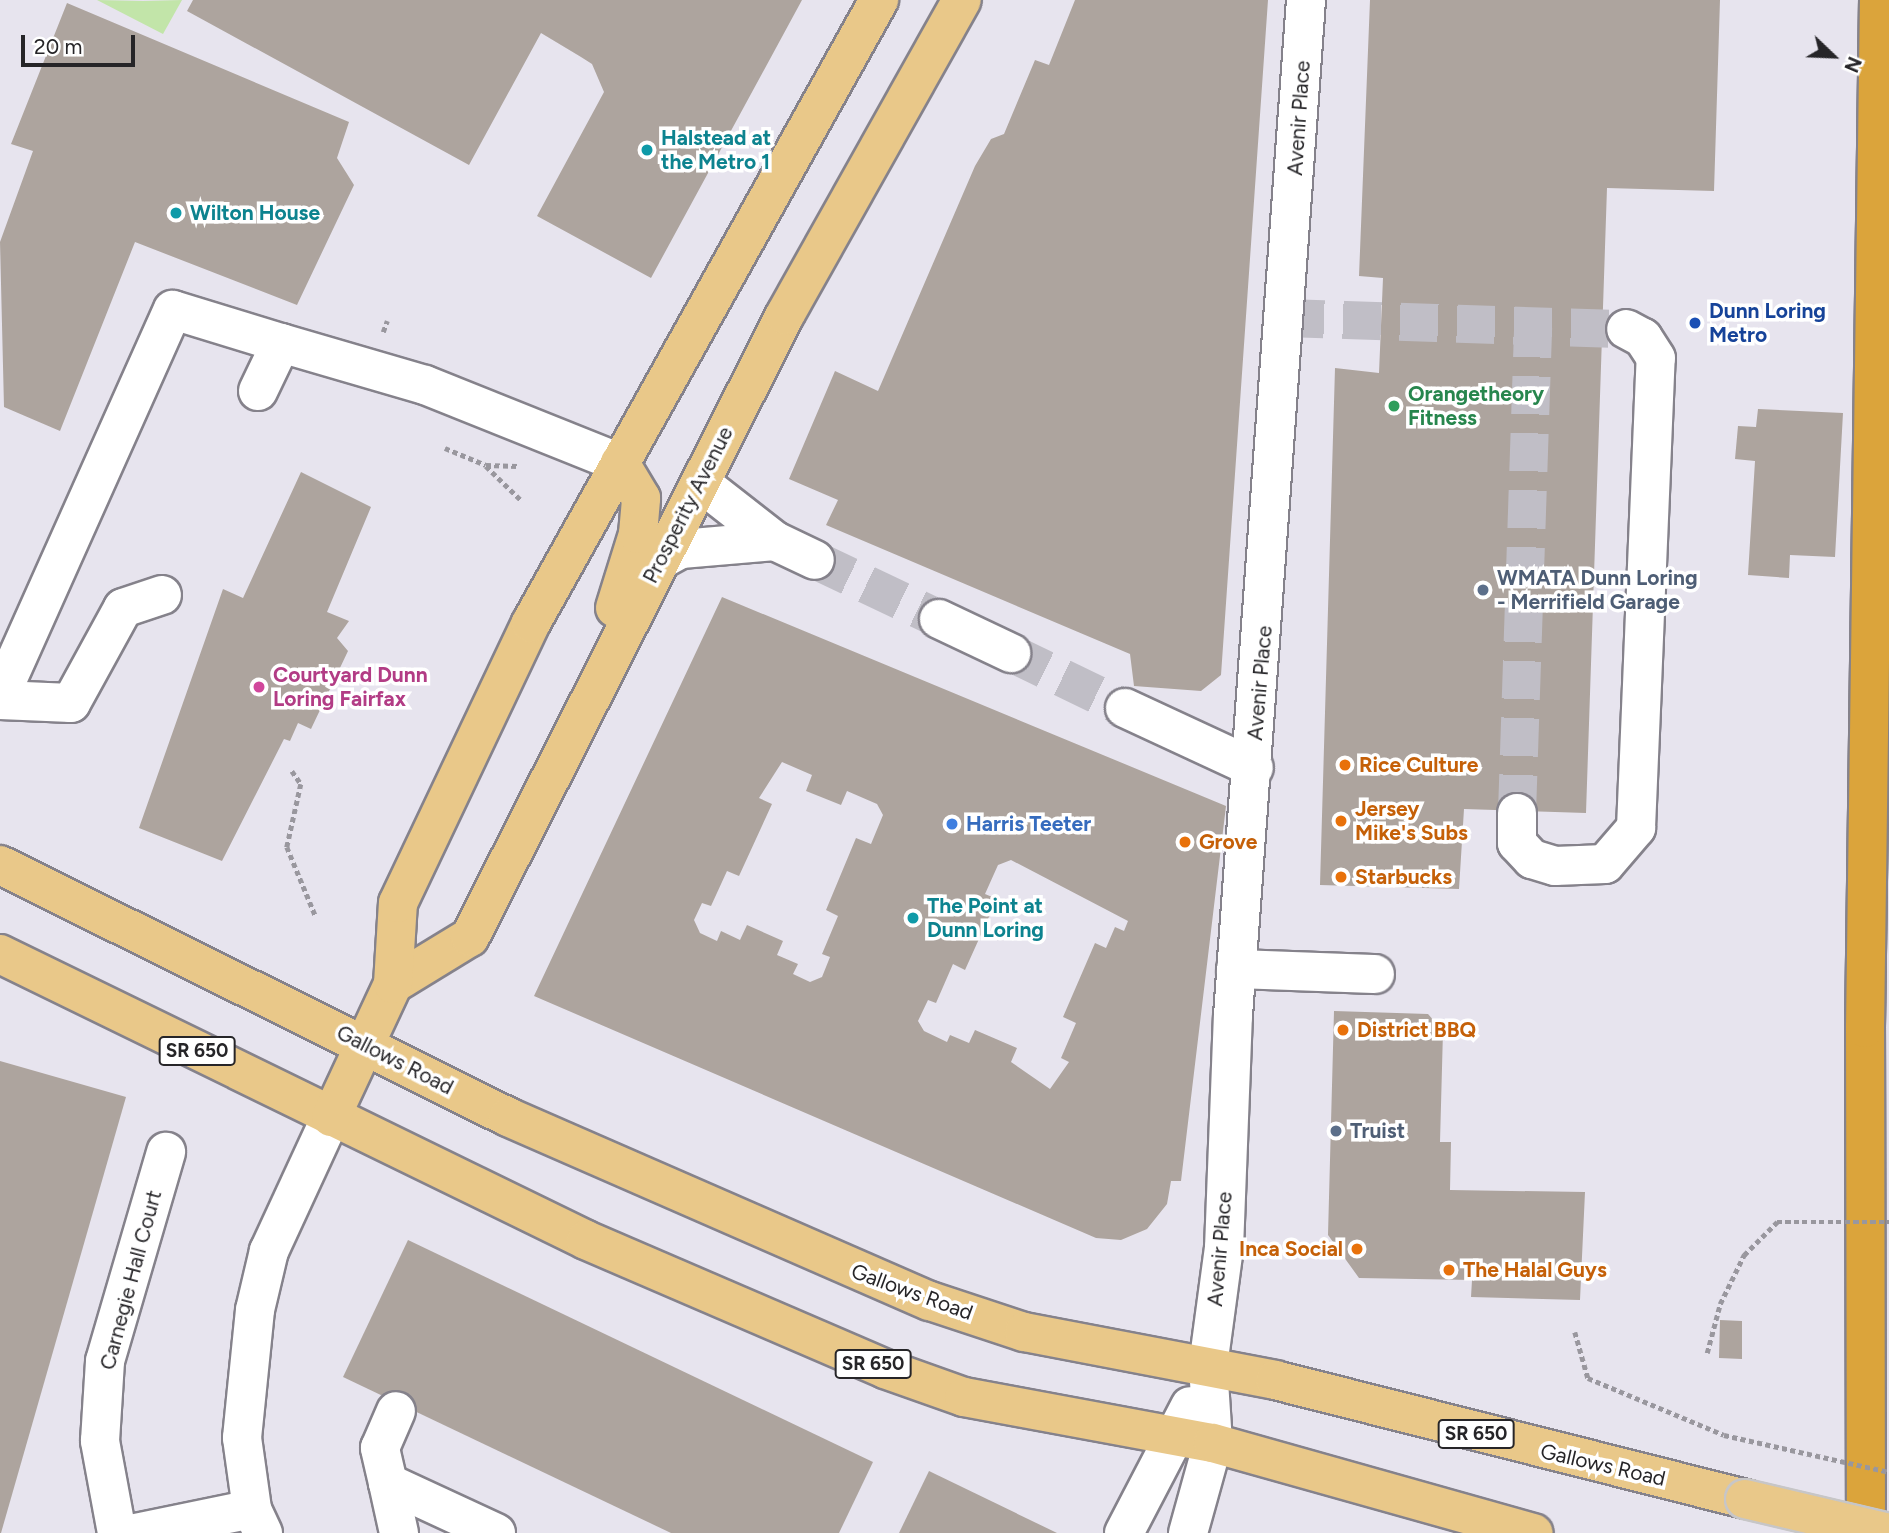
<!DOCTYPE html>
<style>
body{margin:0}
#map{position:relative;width:1889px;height:1533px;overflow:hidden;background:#e7e4ee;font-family:Figtree,sans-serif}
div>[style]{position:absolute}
.green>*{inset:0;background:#c2e5a9}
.building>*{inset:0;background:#ada49e}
.minor-tunnel>*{height:38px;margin-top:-19px;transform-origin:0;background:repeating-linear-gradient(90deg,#c0bec6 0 38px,transparent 0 57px)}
.path>*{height:4.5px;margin-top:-2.25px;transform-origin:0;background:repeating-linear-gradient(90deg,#99979e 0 5px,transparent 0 8.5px)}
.roads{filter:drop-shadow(2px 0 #85828b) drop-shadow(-2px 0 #85828b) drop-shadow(0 2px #85828b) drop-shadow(0 -2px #85828b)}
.minor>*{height:38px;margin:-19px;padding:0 19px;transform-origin:19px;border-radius:19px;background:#fff}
.major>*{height:38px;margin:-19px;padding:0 19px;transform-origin:19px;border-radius:19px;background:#e9c889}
.highway>*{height:38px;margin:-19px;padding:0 19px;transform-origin:19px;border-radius:19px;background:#dba43b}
.path-bridge>*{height:4.5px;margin-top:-2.25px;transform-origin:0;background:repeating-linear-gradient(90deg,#99979e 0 5px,transparent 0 8.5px)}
.bridges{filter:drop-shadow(2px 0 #c7c6c7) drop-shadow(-2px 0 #c7c6c7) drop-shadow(0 2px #c7c6c7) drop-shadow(0 -2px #c7c6c7)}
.major-bridge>*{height:38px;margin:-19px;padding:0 19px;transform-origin:19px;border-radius:19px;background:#e9c889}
.dots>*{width:19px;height:19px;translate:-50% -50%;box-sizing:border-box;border:4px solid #fff;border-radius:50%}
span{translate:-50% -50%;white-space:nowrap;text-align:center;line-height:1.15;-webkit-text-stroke:7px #fff;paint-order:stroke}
.shield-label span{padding:2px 5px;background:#fff;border:2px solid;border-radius:5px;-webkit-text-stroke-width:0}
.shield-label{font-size:19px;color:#262528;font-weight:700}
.street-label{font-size:21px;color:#262528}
.culture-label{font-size:21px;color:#0d838f;font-weight:700}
.left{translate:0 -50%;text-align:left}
.transit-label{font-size:21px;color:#164399;font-weight:700}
.leisure-label{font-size:21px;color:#27864d;font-weight:700}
.service-label{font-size:21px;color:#4e5e75;font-weight:700}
.hotel-label{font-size:21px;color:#b23c85;font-weight:700}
.food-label{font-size:21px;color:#c56008;font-weight:700}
.right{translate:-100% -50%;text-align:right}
.shop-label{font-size:21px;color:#366cbe;font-weight:700}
.north{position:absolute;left:1798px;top:21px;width:70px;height:70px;-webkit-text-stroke:5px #fff;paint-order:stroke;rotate:113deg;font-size:19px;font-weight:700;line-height:28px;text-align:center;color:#262528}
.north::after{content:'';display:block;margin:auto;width:24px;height:32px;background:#262528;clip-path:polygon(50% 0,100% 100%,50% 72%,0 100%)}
.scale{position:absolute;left:21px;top:35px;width:114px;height:32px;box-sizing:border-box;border:4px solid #262528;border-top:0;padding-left:9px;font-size:21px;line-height:24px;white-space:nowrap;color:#262528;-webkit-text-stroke:5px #fff;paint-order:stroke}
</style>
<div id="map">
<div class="green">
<i style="clip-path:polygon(97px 0,143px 1px,182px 0,163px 34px)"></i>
</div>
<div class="building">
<i style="clip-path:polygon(193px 0,802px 0,651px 278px,537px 216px,604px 92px,592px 64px,581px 57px,541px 33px,469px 165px,187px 11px)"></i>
<i style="clip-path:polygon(1075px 0,1268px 0,1221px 675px,1201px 691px,1134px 686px,1130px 654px,826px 525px,838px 500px,789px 479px,835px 371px,878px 391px,975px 166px,991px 139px,1004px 134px,1035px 60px,1049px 65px)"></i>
<i style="clip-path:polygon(1370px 0,1720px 0,1714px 191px,1607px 188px,1586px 813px,1464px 809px,1459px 889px,1320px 885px,1335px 368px,1379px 373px,1383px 278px,1359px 276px)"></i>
<i style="clip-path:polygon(67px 3px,349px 122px,337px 158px,354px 185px,297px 305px,135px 242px,60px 431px,4px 407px,0 242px,33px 151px,11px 144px)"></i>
<i style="clip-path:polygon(1758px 409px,1843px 413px,1835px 557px,1790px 555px,1789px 578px,1748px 575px,1755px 461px,1735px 459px,1738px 426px,1756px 427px)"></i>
<i style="clip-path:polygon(301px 472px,371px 507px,327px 612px,349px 621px,337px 638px,348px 651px,311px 729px,298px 723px,290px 741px,284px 739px,222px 861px,139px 828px,223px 589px,243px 598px)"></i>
<i style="clip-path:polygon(evenodd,722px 597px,1226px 806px,1181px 1181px,1171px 1181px,1167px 1204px,1147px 1229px,1121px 1240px,1096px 1238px,534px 996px,722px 597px,782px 762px,812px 775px,806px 791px,841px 805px,847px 791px,877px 804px,883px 815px,871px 844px,856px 838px,826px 910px,838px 916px,822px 954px,830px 957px,822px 977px,810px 982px,793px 974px,798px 964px,777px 955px,783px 941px,747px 925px,740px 940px,721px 931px,717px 941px,700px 933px,694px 920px,702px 903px,711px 906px,727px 871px,739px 876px,772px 804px,759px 798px,782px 762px,722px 597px,1011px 860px,1128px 921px,1124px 931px,1115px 927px,1106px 948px,1095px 943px,1063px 1017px,1076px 1023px,1061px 1058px,1069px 1062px,1050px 1089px,1011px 1062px,1017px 1048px,975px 1030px,969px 1043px,950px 1035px,947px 1042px,924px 1031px,918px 1021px,928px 1000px,936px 1003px,953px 964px,965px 970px,997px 899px,985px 894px,998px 865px,1011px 860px)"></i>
<i style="clip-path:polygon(1334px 1011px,1428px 1014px,1443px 1031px,1440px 1142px,1451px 1142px,1450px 1190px,1585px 1192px,1580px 1300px,1471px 1297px,1472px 1280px,1359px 1278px,1328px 1235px)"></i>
<i style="clip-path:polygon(0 1061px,126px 1097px,1px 1533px,0 1533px)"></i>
<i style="clip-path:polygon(408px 1240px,873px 1462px,839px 1533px,671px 1533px,343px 1377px)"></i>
<i style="clip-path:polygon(1720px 1320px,1742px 1321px,1742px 1359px,1719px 1358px)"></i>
<i style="clip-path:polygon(929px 1471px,1057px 1533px,899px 1533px)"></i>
</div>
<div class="minor-tunnel">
<i style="left:1286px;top:318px;width:340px;rotate:1.9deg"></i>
<i style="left:815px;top:560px;width:137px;rotate:25.4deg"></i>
<i style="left:1011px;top:653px;width:127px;rotate:25.8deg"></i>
<i style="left:1517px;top:813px;width:486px;rotate:-88.1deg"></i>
</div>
<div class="path">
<i style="left:383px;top:332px;width:12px;rotate:-70deg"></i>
<i style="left:445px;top:448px;width:44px;rotate:22.5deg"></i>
<i style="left:486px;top:465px;width:32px;rotate:2deg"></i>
<i style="left:486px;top:466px;width:50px;rotate:44.2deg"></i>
<i style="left:292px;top:771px;width:16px;rotate:55deg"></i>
<i style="left:301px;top:784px;width:65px;rotate:102.5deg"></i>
<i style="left:287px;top:847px;width:76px;rotate:67.5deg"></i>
<i style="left:1575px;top:1332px;width:48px;rotate:74.2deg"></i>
<i style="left:1588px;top:1378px;width:147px;rotate:22.7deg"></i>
<i style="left:1707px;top:1353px;width:51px;rotate:-75.1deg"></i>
<i style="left:1720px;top:1304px;width:55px;rotate:-63.9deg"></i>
<i style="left:1744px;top:1255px;width:47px;rotate:-45deg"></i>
</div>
<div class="roads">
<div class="minor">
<i style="left:258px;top:391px;width:53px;rotate:-64.4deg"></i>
<i style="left:281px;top:343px;width:150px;rotate:16.3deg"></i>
<i style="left:425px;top:385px;width:210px;rotate:21.8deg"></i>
<i style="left:702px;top:484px;width:93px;rotate:38deg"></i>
<i style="left:775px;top:541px;width:44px;rotate:25.4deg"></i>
<i style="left:659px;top:561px;width:25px;rotate:-29deg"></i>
<i style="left:681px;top:549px;width:94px;rotate:-4.9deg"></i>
<i style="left:939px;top:619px;width:80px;rotate:25.3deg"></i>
<i style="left:0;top:696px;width:423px;rotate:-65.9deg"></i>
<i style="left:173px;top:310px;width:113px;rotate:17deg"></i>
<i style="left:0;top:700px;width:71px;rotate:2.4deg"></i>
<i style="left:71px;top:703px;width:108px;rotate:-61.3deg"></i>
<i style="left:123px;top:608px;width:41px;rotate:-18.4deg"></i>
<i style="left:1125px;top:708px;width:142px;rotate:24.9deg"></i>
<i style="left:1517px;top:813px;width:30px;rotate:90deg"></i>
<i style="left:1517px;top:843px;width:22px;rotate:47deg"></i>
<i style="left:1532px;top:859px;width:24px;rotate:17deg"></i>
<i style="left:1555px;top:866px;width:50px;rotate:-2.3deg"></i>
<i style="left:1605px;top:864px;width:48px;rotate:-49.3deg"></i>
<i style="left:1636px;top:828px;width:470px;rotate:-87.6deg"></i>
<i style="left:1656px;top:358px;width:24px;rotate:-123deg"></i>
<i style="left:1643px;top:338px;width:19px;rotate:-152deg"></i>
<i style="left:1236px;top:969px;width:139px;rotate:2.1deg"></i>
<i style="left:388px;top:1483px;width:36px;rotate:-103deg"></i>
<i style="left:380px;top:1448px;width:40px;rotate:-66.6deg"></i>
<i style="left:117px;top:1533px;width:94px;rotate:-100.5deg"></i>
<i style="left:100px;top:1441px;width:80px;rotate:-86.4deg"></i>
<i style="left:105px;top:1361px;width:218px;rotate:-73.7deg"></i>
<i style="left:135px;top:1533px;width:119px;rotate:-11.6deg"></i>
<i style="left:263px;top:1533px;width:26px;rotate:-115deg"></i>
<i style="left:252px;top:1509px;width:72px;rotate:-98deg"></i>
<i style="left:242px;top:1438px;width:129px;rotate:-84.2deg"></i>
<i style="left:255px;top:1310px;width:61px;rotate:-76.7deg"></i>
<i style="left:269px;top:1251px;width:148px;rotate:-65.2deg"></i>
<i style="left:399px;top:1533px;width:51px;rotate:-102.4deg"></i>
<i style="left:388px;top:1483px;width:119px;rotate:24.8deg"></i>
<i style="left:1124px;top:1533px;width:143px;rotate:-62.5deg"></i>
<i style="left:1188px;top:1533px;width:93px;rotate:-74.5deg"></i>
<i style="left:1213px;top:1443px;width:77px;rotate:-93.7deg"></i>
<i style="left:1208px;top:1366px;width:119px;rotate:-82.3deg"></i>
<i style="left:1224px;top:1248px;width:232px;rotate:-87.8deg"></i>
<i style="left:1233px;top:1016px;width:1019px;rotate:-85.89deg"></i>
</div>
<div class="major">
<i style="left:615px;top:608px;width:77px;rotate:-72.7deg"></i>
<i style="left:638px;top:534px;width:36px;rotate:-85deg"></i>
<i style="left:641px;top:498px;width:41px;rotate:-121deg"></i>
<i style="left:0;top:865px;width:567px;rotate:26.38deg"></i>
<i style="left:508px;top:1117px;width:460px;rotate:23.6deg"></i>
<i style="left:930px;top:1301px;width:99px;rotate:18.3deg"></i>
<i style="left:1024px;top:1332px;width:256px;rotate:10.8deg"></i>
<i style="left:1275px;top:1380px;width:485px;rotate:14.2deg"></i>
<i style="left:0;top:954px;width:652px;rotate:26.01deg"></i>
<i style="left:586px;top:1240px;width:326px;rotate:23.3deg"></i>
<i style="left:885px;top:1369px;width:84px;rotate:19.5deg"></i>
<i style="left:964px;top:1397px;width:253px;rotate:10.5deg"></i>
<i style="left:1213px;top:1443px;width:333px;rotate:15.7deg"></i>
<i style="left:393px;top:984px;width:90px;rotate:-31.4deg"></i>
<i style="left:470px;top:937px;width:697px;rotate:-63.14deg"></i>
<i style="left:785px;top:315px;width:361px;rotate:-60.7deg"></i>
<i style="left:331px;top:1117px;width:147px;rotate:-65deg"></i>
<i style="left:393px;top:984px;width:81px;rotate:-86.5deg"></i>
<i style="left:398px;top:903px;width:310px;rotate:-64.6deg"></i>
<i style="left:531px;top:623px;width:714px;rotate:-60.81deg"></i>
</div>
<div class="highway">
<i style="left:1866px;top:1533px;width:505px;rotate:-90.11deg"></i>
<i style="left:1865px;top:1028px;width:1028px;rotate:-89.22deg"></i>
</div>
</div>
<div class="path-bridge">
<i style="left:1777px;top:1222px;width:112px"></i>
<i style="left:1724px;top:1435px;width:169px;rotate:12.6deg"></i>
</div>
<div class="bridges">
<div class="major-bridge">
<i style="left:1745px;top:1499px;width:148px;rotate:13.3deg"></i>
</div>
</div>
<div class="dots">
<i style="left:647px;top:150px;background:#0f9aa8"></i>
<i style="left:176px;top:213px;background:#0f9aa8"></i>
<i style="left:1695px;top:323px;background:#1a4fb4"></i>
<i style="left:1394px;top:406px;background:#2e9e5b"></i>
<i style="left:1483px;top:590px;background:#5c6f8a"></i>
<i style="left:259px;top:687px;background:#d1479c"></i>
<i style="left:1345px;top:765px;background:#e8710a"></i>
<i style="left:1341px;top:821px;background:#e8710a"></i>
<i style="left:952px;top:824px;background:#3f7fe0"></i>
<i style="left:1185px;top:842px;background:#e8710a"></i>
<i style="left:1341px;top:877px;background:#e8710a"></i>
<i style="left:913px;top:918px;background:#0f9aa8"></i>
<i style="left:1343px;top:1030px;background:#e8710a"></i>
<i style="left:1336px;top:1131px;background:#5c6f8a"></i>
<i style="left:1357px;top:1249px;background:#e8710a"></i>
<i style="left:1449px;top:1270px;background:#e8710a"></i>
</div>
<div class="shield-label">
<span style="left:197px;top:1051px">SR 650</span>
<span style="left:873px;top:1364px">SR 650</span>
<span style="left:1476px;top:1434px">SR 650</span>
</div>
<div class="street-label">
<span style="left:1299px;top:118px;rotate:-86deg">Avenir Place</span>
<span style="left:688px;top:505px;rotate:-63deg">Prosperity Avenue</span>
<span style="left:1260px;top:683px;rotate:-85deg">Avenir Place</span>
<span style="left:395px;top:1060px;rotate:27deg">Gallows Road</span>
<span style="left:1220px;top:1249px;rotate:-85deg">Avenir Place</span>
<span style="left:131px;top:1280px;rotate:-75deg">Carnegie Hall Court</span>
<span style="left:912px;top:1292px;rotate:20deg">Gallows Road</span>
<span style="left:1603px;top:1465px;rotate:13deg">Gallows Road</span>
</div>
<div class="culture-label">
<span class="left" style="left:661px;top:150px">Halstead at<br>the Metro 1</span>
<span class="left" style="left:190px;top:213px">Wilton House</span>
<span class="left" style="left:927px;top:918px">The Point at<br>Dunn Loring</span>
</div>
<div class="transit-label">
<span class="left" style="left:1709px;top:323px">Dunn Loring<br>Metro</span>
</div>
<div class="leisure-label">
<span class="left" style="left:1408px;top:406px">Orangetheory<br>Fitness</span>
</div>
<div class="service-label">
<span class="left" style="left:1497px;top:590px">WMATA Dunn Loring<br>- Merrifield Garage</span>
<span class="left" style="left:1350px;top:1131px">Truist</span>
</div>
<div class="hotel-label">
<span class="left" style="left:273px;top:687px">Courtyard Dunn<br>Loring Fairfax</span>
</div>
<div class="food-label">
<span class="left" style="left:1359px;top:765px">Rice Culture</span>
<span class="left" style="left:1355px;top:821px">Jersey<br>Mike's Subs</span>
<span class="left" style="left:1199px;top:842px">Grove</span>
<span class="left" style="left:1355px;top:877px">Starbucks</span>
<span class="left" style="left:1357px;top:1030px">District BBQ</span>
<span class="right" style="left:1343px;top:1249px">Inca Social</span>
<span class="left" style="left:1463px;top:1270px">The Halal Guys</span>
</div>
<div class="shop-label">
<span class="left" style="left:966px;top:824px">Harris Teeter</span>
</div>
<div class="north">N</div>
<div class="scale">20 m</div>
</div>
